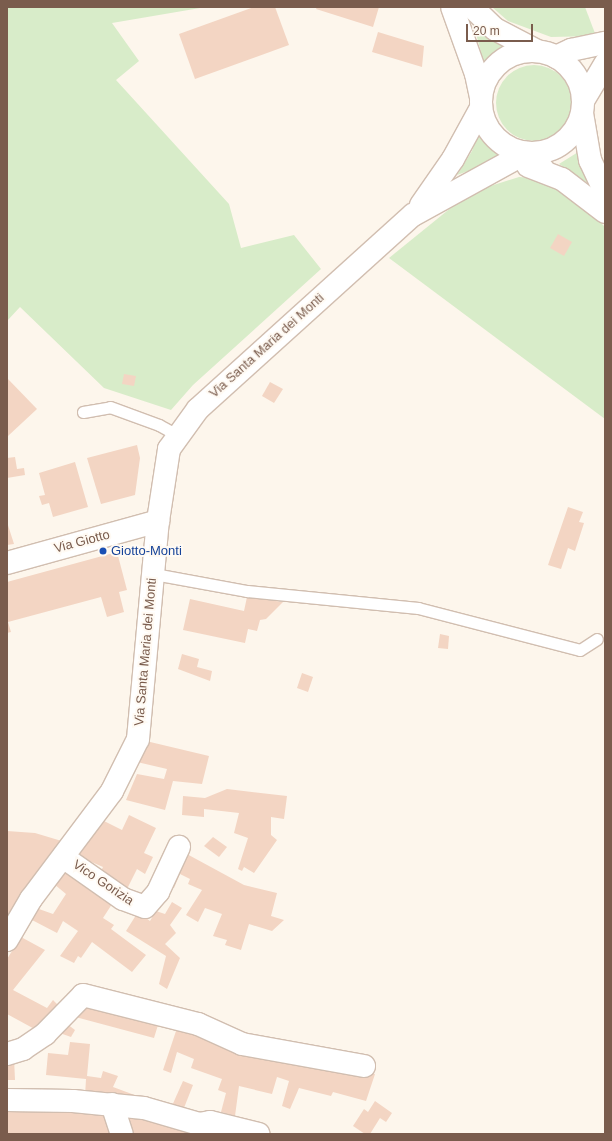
<!DOCTYPE html>
<style>
body{margin:0}
#map{position:relative;width:612px;height:1141px;overflow:hidden;background:#fdf6ec;font-family:Arial,sans-serif}
div>[style]{position:absolute}
.green>*{inset:0;background:#d8ecc9}
.round{border-radius:50%}
.building>*{inset:0;background:#f3d5c3}
.roads{filter:drop-shadow(1px 0 #d1beb0) drop-shadow(-1px 0 #d1beb0) drop-shadow(0 1px #d1beb0) drop-shadow(0 -1px #d1beb0)}
.lane>*{height:11px;margin:-5.5px;padding:0 5.5px;transform-origin:5.5px;border-radius:5.5px;background:#fff}
.street>*{height:22px;margin:-11px;padding:0 11px;transform-origin:11px;border-radius:11px;background:#fff}
.secondary>*{height:22px;margin:-11px;padding:0 11px;transform-origin:11px;border-radius:11px;background:#fff}
.secondary>.ring{margin:-11px;padding:0;box-sizing:content-box;background:none;border:22px solid #fff;border-radius:50%}
.dots>*{width:11px;height:11px;translate:-50% -50%;box-sizing:border-box;border:2px solid #fffaf3;border-radius:50%}
span{translate:-50% -50%;white-space:nowrap;text-align:center;line-height:1.15;-webkit-text-stroke:4px #fffaf3;paint-order:stroke}
.street-label{font-size:13px;color:#7a5c4d}
.transit-label{font-size:13px;color:#164399}
.left{translate:0 -50%;text-align:left}
.frame{position:absolute;inset:0;border:8px solid #7a5c4d;pointer-events:none}
.scale{position:absolute;left:466px;top:24px;width:67px;height:18px;box-sizing:border-box;border:2px solid #7a5c4d;border-top:0;padding-left:5px;font-size:12px;line-height:14px;white-space:nowrap;color:#7a5c4d;-webkit-text-stroke:3px #fffaf3;paint-order:stroke}
</style>
<div id="map">
<div class="green">
<i style="clip-path:polygon(7px 7px,206px 7px,112px 23px,139px 61px,116px 80px,229px 204px,241px 248px,294px 235px,321px 269px,193px 385px,171px 410px,104px 388px,20px 307px,7px 321px)"></i>
<i style="clip-path:polygon(492px 7px,585px 7px,596px 36px,551px 37px,508px 21px)"></i>
<i style="clip-path:polygon(472px 18px,503px 47px,487px 65px,484px 64px)"></i>
<i class="round" style="left:496px;top:65px;width:76px;height:76px"></i>
<i style="clip-path:polygon(479px 131px,502px 159px,457px 175px,472px 151px)"></i>
<i style="clip-path:polygon(583px 149px,598px 190px,559px 164px)"></i>
<i style="clip-path:polygon(519px 177px,534px 178px,558px 188px,580px 202px,605px 227px,605px 419px,389px 258px,463px 198px,478px 190px)"></i>
</div>
<div class="building">
<i style="clip-path:polygon(254px 7px,275px 7px,289px 45px,195px 79px,179px 34px)"></i>
<i style="clip-path:polygon(317px 7px,362px 8px,379px 7px,373px 27px,316px 9px)"></i>
<i style="clip-path:polygon(378px 32px,424px 46px,422px 67px,372px 52px)"></i>
<i style="clip-path:polygon(558px 234px,572px 242px,564px 256px,550px 248px)"></i>
<i style="clip-path:polygon(124px 374px,136px 376px,134px 386px,122px 384px)"></i>
<i style="clip-path:polygon(7px 378px,37px 409px,8px 436px,7px 435px)"></i>
<i style="clip-path:polygon(270px 382px,283px 389px,274px 403px,262px 396px)"></i>
<i style="clip-path:polygon(137px 445px,140px 458px,135px 495px,101px 504px,87px 458px)"></i>
<i style="clip-path:polygon(15px 457px,17px 469px,24px 468px,25px 475px,7px 478px,7px 458px)"></i>
<i style="clip-path:polygon(75px 462px,88px 507px,53px 517px,49px 503px,42px 505px,39px 496px,45px 495px,39px 473px)"></i>
<i style="clip-path:polygon(568px 507px,583px 512px,579px 522px,584px 523px,575px 551px,568px 548px,561px 569px,548px 565px)"></i>
<i style="clip-path:polygon(7px 522px,14px 544px,7px 545px)"></i>
<i style="clip-path:polygon(117px 552px,127px 590px,119px 592px,124px 612px,107px 617px,101px 597px,8px 622px,11px 632px,7px 633px,7px 582px)"></i>
<i style="clip-path:polygon(247px 597px,283px 602px,266px 619px,260px 620px,257px 631px,248px 629px,245px 643px,183px 630px,190px 599px,244px 611px)"></i>
<i style="clip-path:polygon(440px 634px,449px 636px,448px 649px,438px 648px)"></i>
<i style="clip-path:polygon(182px 654px,199px 659px,197px 667px,212px 671px,210px 681px,178px 669px)"></i>
<i style="clip-path:polygon(302px 673px,313px 677px,308px 692px,297px 688px)"></i>
<i style="clip-path:polygon(146px 741px,209px 756px,202px 784px,173px 781px,165px 810px,126px 800px,137px 774px,164px 779px,167px 769px,137px 762px)"></i>
<i style="clip-path:polygon(227px 789px,287px 796px,284px 819px,271px 817px,271px 835px,277px 840px,254px 873px,244px 867px,242px 871px,238px 869px,248px 838px,234px 833px,239px 813px,204px 809px,204px 817px,182px 815px,183px 796px,205px 798px)"></i>
<i style="clip-path:polygon(129px 815px,156px 828px,144px 853px,153px 857px,145px 874px,137px 869px,125px 893px,98px 877px,103px 867px,78px 856px,102px 820px,122px 830px)"></i>
<i style="clip-path:polygon(7px 831px,35px 833px,65px 842px,7px 925px)"></i>
<i style="clip-path:polygon(213px 837px,227px 847px,219px 857px,204px 846px)"></i>
<i style="clip-path:polygon(185px 853px,244px 885px,277px 893px,271px 916px,284px 920px,272px 931px,249px 924px,241px 950px,225px 945px,227px 940px,213px 936px,222px 914px,205px 908px,198px 922px,186px 915px,202px 890px,188px 884px,190px 879px,180px 874px,174px 888px,168px 884px)"></i>
<i style="clip-path:polygon(66px 866px,114px 901px,103px 918px,114px 925px,111px 929px,146px 955px,132px 972px,92px 942px,81px 958px,78px 956px,74px 963px,60px 956px,78px 931px,63px 921px,57px 933px,32px 920px,39px 909px,53px 914px,66px 894px,54px 884px)"></i>
<i style="clip-path:polygon(172px 902px,182px 908px,170px 925px,176px 933px,165px 944px,180px 958px,167px 989px,159px 984px,166px 956px,126px 931px,138px 912px,150px 921px,156px 911px,165px 914px)"></i>
<i style="clip-path:polygon(21px 937px,45px 950px,13px 990px,47px 1008px,53px 1000px,62px 1009px,40px 1032px,7px 1014px,7px 959px)"></i>
<i style="clip-path:polygon(82px 1000px,160px 1017px,237px 1052px,375px 1074px,366px 1101px,333px 1092px,331px 1096px,299px 1088px,290px 1109px,282px 1106px,289px 1081px,277px 1077px,272px 1094px,239px 1086px,235px 1116px,221px 1112px,226px 1093px,218px 1090px,222px 1079px,191px 1068px,194px 1059px,177px 1052px,171px 1073px,163px 1070px,176px 1031px,158px 1025px,154px 1038px,68px 1015px)"></i>
<i style="clip-path:polygon(63px 1021px,75px 1030px,71px 1037px,54px 1031px)"></i>
<i style="clip-path:polygon(70px 1042px,90px 1044px,87px 1076px,101px 1078px,103px 1071px,118px 1076px,113px 1087px,140px 1097px,85px 1096px,86px 1079px,46px 1075px,48px 1053px,68px 1055px)"></i>
<i style="clip-path:polygon(14px 1058px,15px 1080px,7px 1080px,7px 1059px)"></i>
<i style="clip-path:polygon(183px 1081px,193px 1085px,182px 1113px,171px 1108px)"></i>
<i style="clip-path:polygon(375px 1101px,392px 1113px,386px 1122px,380px 1118px,370px 1134px,365px 1134px,353px 1126px,364px 1109px,368px 1112px)"></i>
<i style="clip-path:polygon(7px 1108px,96px 1109px,110px 1120px,116px 1134px,7px 1134px)"></i>
<i style="clip-path:polygon(122px 1114px,208px 1129px,228px 1134px,126px 1134px)"></i>
</div>
<div class="roads">
<div class="lane">
<i style="left:83px;top:412px;width:27px;rotate:-10deg"></i>
<i style="left:110px;top:407px;width:52px;rotate:20.2deg"></i>
<i style="left:159px;top:425px;width:21px;rotate:29deg"></i>
<i style="left:154px;top:574px;width:95px;rotate:10.4deg"></i>
<i style="left:247px;top:591px;width:172px;rotate:5.7deg"></i>
<i style="left:418px;top:608px;width:167px;rotate:14.5deg"></i>
<i style="left:580px;top:650px;width:20px;rotate:-33deg"></i>
</div>
<div class="street">
<i style="left:63px;top:857px;width:73px;rotate:35deg"></i>
<i style="left:123px;top:899px;width:23px;rotate:20deg"></i>
<i style="left:145px;top:907px;width:20px;rotate:-49deg"></i>
<i style="left:158px;top:892px;width:50px;rotate:-65deg"></i>
<i style="left:7px;top:940px;width:48px;rotate:-59.7deg"></i>
<i style="left:31px;top:899px;width:135px;rotate:-53.1deg"></i>
<i style="left:112px;top:791px;width:58px;rotate:-63.4deg"></i>
<i style="left:138px;top:739px;width:219px;rotate:-84.8deg"></i>
<i style="left:7px;top:1054px;width:17px;rotate:-17deg"></i>
<i style="left:23px;top:1049px;width:27px;rotate:-34deg"></i>
<i style="left:45px;top:1034px;width:54px;rotate:-45.7deg"></i>
<i style="left:83px;top:995px;width:119px;rotate:14.2deg"></i>
<i style="left:198px;top:1024px;width:48px;rotate:24.4deg"></i>
<i style="left:242px;top:1044px;width:124px;rotate:10.2deg"></i>
<i style="left:7px;top:1100px;width:66px;rotate:0.9deg"></i>
<i style="left:73px;top:1101px;width:71px;rotate:5.6deg"></i>
<i style="left:144px;top:1108px;width:57px;rotate:16.2deg"></i>
<i style="left:199px;top:1124px;width:11px;rotate:-10deg"></i>
<i style="left:210px;top:1122px;width:50px;rotate:13.8deg"></i>
<i style="left:112px;top:1104px;width:32px;rotate:72deg"></i>
</div>
<div class="secondary">
<i style="left:452px;top:7px;width:71px;rotate:70.3deg"></i>
<i style="left:476px;top:74px;width:24px;rotate:78deg"></i>
<i style="left:472px;top:7px;width:32px;rotate:44deg"></i>
<i style="left:495px;top:29px;width:47px;rotate:27.6deg"></i>
<i class="ring" style="left:481px;top:51px;width:80px;height:80px"></i>
<i style="left:556px;top:57px;width:17px;rotate:-25deg"></i>
<i style="left:571px;top:50px;width:35px;rotate:-12deg"></i>
<i style="left:583px;top:101px;width:43px;rotate:-59.3deg"></i>
<i style="left:582px;top:113px;width:48px;rotate:80.3deg"></i>
<i style="left:590px;top:160px;width:35px;rotate:65deg"></i>
<i style="left:528px;top:166px;width:36px;rotate:21deg"></i>
<i style="left:562px;top:179px;width:54px;rotate:37.5deg"></i>
<i style="left:421px;top:205px;width:56px;rotate:-55.2deg"></i>
<i style="left:453px;top:159px;width:58px;rotate:-61.2deg"></i>
<i style="left:7px;top:563px;width:157px;rotate:-15.5deg"></i>
<i style="left:158px;top:521px;width:73px;rotate:-81.3deg"></i>
<i style="left:169px;top:449px;width:49px;rotate:-54.1deg"></i>
<i style="left:198px;top:409px;width:290px;rotate:-42.1deg"></i>
<i style="left:413px;top:215px;width:129px;rotate:-28.8deg"></i>
<i style="left:526px;top:153px;width:23px;rotate:43deg"></i>
</div>
</div>
<div class="dots">
<i style="left:103px;top:551px;background:#1a4fb4"></i>
</div>
<div class="street-label">
<span style="left:267px;top:346px;rotate:-42deg">Via Santa Maria dei Monti</span>
<span style="left:82px;top:542px;rotate:-15deg">Via Giotto</span>
<span style="left:146px;top:652px;rotate:-85deg">Via Santa Maria dei Monti</span>
<span style="left:103px;top:883px;rotate:34deg">Vico Gorizia</span>
</div>
<div class="transit-label">
<span class="left" style="left:111px;top:551px">Giotto-Monti</span>
</div>
<div class="frame"></div>
<div class="scale">20 m</div>
</div>
